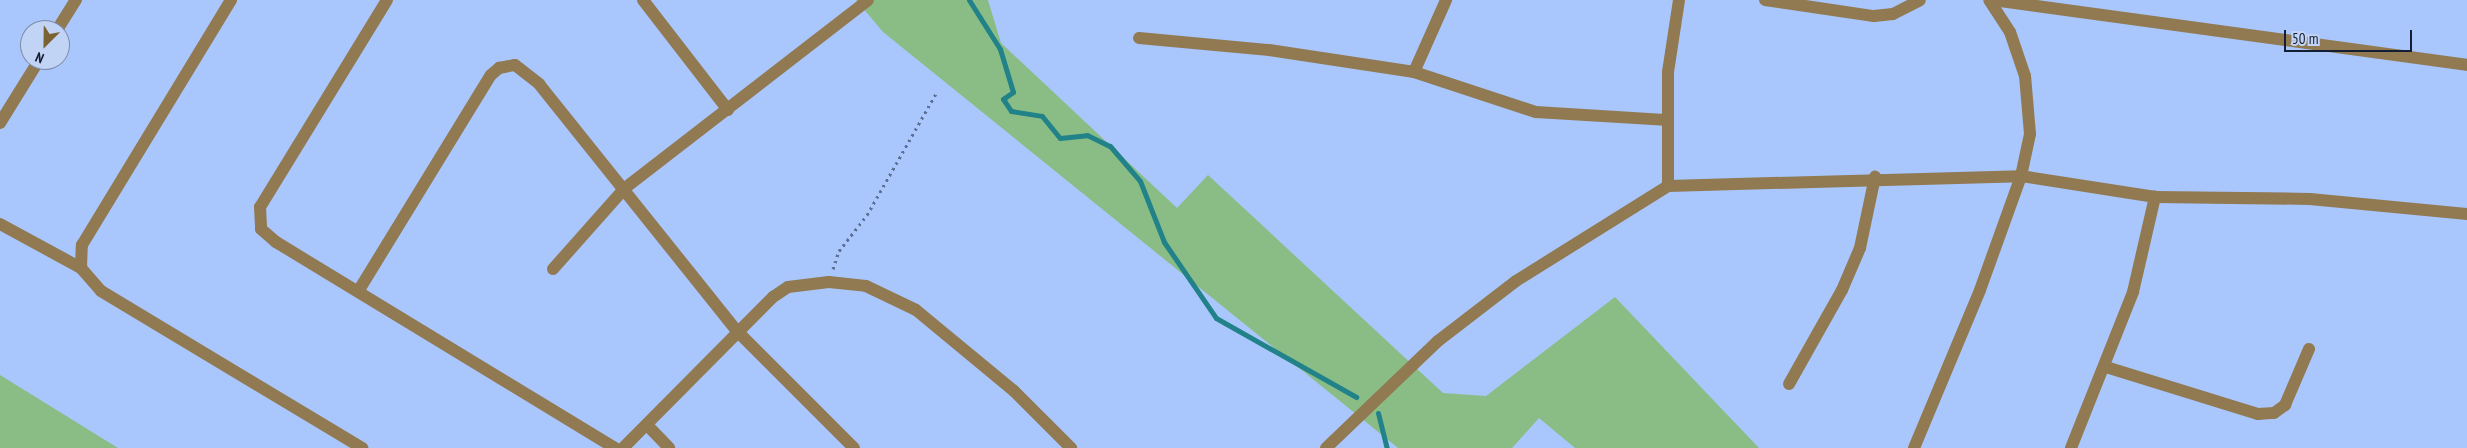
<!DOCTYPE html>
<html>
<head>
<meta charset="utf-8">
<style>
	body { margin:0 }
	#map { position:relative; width:2467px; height:448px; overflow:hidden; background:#aac7fd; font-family:"PT Sans Narrow",sans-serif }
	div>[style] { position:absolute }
	.green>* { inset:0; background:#8abd85 }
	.stream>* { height:5px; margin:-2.5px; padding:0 2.5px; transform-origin:2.5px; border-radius:2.5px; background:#218289 }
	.path>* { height:3px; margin-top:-1.5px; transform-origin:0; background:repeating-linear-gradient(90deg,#5c6f94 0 2.5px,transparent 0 6.5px) }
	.minor>* { height:12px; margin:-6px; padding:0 6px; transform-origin:6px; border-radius:6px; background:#917a51 }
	span { translate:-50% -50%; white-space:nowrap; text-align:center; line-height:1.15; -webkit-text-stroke:5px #c2d4f5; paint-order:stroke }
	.north { position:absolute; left:20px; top:20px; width:50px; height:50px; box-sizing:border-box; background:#c2d4f5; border:1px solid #7c8ba7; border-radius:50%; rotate:203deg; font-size:14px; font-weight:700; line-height:20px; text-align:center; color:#141e32 }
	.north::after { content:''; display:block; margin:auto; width:18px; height:22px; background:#7a6232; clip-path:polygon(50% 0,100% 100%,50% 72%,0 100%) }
	.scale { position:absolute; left:2284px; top:30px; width:128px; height:22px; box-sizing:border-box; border:2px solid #141e32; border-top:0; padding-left:6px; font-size:15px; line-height:18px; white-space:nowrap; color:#141e32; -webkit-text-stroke:4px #c2d4f5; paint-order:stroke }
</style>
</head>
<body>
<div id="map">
	<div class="green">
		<div style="clip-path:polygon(856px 0,988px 0,1001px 43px,1177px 208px,1208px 175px,1443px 393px,1486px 396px,1615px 297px,1759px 448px,1575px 448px,1539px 418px,1512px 448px,1398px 448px,883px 32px)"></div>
		<div style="clip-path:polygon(0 375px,118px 448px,0 448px)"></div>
	</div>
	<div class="stream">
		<div style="left:969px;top:0;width:58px;rotate:57.7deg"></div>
		<div style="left:1000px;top:49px;width:45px;rotate:73.2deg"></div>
		<div style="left:1013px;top:92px;width:12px;rotate:145deg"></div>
		<div style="left:1003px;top:99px;width:14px;rotate:56deg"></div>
		<div style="left:1011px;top:111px;width:31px;rotate:9deg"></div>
		<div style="left:1042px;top:116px;width:28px;rotate:51deg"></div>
		<div style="left:1060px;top:138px;width:27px;rotate:-6deg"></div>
		<div style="left:1087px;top:135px;width:25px;rotate:26deg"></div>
		<div style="left:1110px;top:146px;width:46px;rotate:49.4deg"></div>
		<div style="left:1140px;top:181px;width:66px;rotate:68.5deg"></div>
		<div style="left:1164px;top:242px;width:92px;rotate:55.6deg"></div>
		<div style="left:1216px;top:318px;width:161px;rotate:29.4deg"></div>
		<div style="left:1378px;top:413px;width:36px;rotate:76deg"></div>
	</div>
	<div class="path">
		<div style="left:833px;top:269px;width:19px;rotate:-72deg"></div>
		<div style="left:839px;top:251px;width:46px;rotate:-52.1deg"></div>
		<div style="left:867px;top:215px;width:142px;rotate:-60.4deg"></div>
	</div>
	<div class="minor">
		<div style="left:387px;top:0;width:243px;rotate:121.5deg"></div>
		<div style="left:260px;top:207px;width:22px;rotate:87deg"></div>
		<div style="left:261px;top:229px;width:20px;rotate:41deg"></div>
		<div style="left:276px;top:242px;width:397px;rotate:31.3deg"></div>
		<div style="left:643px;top:0;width:139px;rotate:52.3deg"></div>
		<div style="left:1765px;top:0;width:110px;rotate:8.4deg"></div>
		<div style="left:1874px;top:16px;width:19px;rotate:-6deg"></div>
		<div style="left:1893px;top:14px;width:30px;rotate:-27deg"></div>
		<div style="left:1993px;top:0;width:478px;rotate:7.8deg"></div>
		<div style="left:57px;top:30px;width:36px;rotate:-58deg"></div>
		<div style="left:1139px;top:38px;width:131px;rotate:5.3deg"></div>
		<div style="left:1269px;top:50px;width:147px;rotate:8.6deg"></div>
		<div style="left:1414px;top:72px;width:128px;rotate:18.2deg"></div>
		<div style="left:1536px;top:112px;width:129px;rotate:3.5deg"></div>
		<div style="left:1414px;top:72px;width:79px;rotate:-66deg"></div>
		<div style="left:0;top:123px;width:74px;rotate:-58.2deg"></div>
		<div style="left:1668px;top:186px;width:114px;rotate:-90deg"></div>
		<div style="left:1668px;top:72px;width:73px;rotate:-81.3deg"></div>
		<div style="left:0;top:224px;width:92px;rotate:28.5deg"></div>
		<div style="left:81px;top:268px;width:30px;rotate:49deg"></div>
		<div style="left:101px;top:291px;width:305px;rotate:31deg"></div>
		<div style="left:81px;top:268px;width:23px;rotate:-88deg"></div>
		<div style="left:82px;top:245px;width:287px;rotate:-58.7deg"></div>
		<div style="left:553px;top:269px;width:108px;rotate:-48.4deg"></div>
		<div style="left:625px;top:188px;width:307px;rotate:-37.7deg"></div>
		<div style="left:359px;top:290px;width:252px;rotate:-58.5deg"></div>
		<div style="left:491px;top:75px;width:11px;rotate:-41deg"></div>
		<div style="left:499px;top:68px;width:16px;rotate:-11deg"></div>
		<div style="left:515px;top:65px;width:31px;rotate:38deg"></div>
		<div style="left:539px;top:84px;width:318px;rotate:51.3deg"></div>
		<div style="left:738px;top:332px;width:164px;rotate:45deg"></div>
		<div style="left:2106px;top:367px;width:159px;rotate:17.2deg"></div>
		<div style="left:2258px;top:414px;width:16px;rotate:-4deg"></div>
		<div style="left:2274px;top:413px;width:14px;rotate:-36deg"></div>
		<div style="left:2285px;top:405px;width:61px;rotate:-66.8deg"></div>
		<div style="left:1789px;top:384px;width:108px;rotate:-60.6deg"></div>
		<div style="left:1842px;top:290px;width:46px;rotate:-66.8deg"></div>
		<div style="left:1860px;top:248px;width:73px;rotate:-78.1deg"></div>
		<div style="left:647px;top:425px;width:32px;rotate:46deg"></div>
		<div style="left:623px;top:448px;width:213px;rotate:-45.2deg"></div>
		<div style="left:773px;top:297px;width:18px;rotate:-34deg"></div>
		<div style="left:788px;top:287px;width:41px;rotate:-7deg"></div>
		<div style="left:829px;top:282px;width:37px;rotate:6deg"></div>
		<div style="left:866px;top:286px;width:55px;rotate:25.6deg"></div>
		<div style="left:916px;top:310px;width:127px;rotate:39.6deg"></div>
		<div style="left:1014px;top:391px;width:81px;rotate:45deg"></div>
		<div style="left:1326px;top:448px;width:155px;rotate:-43.7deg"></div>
		<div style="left:1438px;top:341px;width:98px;rotate:-37.6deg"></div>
		<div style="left:1516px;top:281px;width:179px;rotate:-32deg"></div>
		<div style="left:1668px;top:186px;width:353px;rotate:-1.6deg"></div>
		<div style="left:2021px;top:176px;width:136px;rotate:8.9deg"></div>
		<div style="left:2155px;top:197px;width:155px;rotate:0.7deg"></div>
		<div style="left:2310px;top:199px;width:158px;rotate:5.5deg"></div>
		<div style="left:1914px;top:448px;width:171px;rotate:-67.3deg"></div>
		<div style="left:1980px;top:290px;width:121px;rotate:-70.2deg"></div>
		<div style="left:2021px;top:176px;width:43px;rotate:-77.9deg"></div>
		<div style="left:2030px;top:134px;width:58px;rotate:-94.9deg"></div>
		<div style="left:2025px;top:76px;width:46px;rotate:-108.8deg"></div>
		<div style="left:2010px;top:32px;width:38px;rotate:-123deg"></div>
		<div style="left:2071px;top:448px;width:168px;rotate:-68.3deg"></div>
		<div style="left:2133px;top:292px;width:98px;rotate:-77deg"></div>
	</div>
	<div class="north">N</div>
	<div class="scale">50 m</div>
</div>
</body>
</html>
